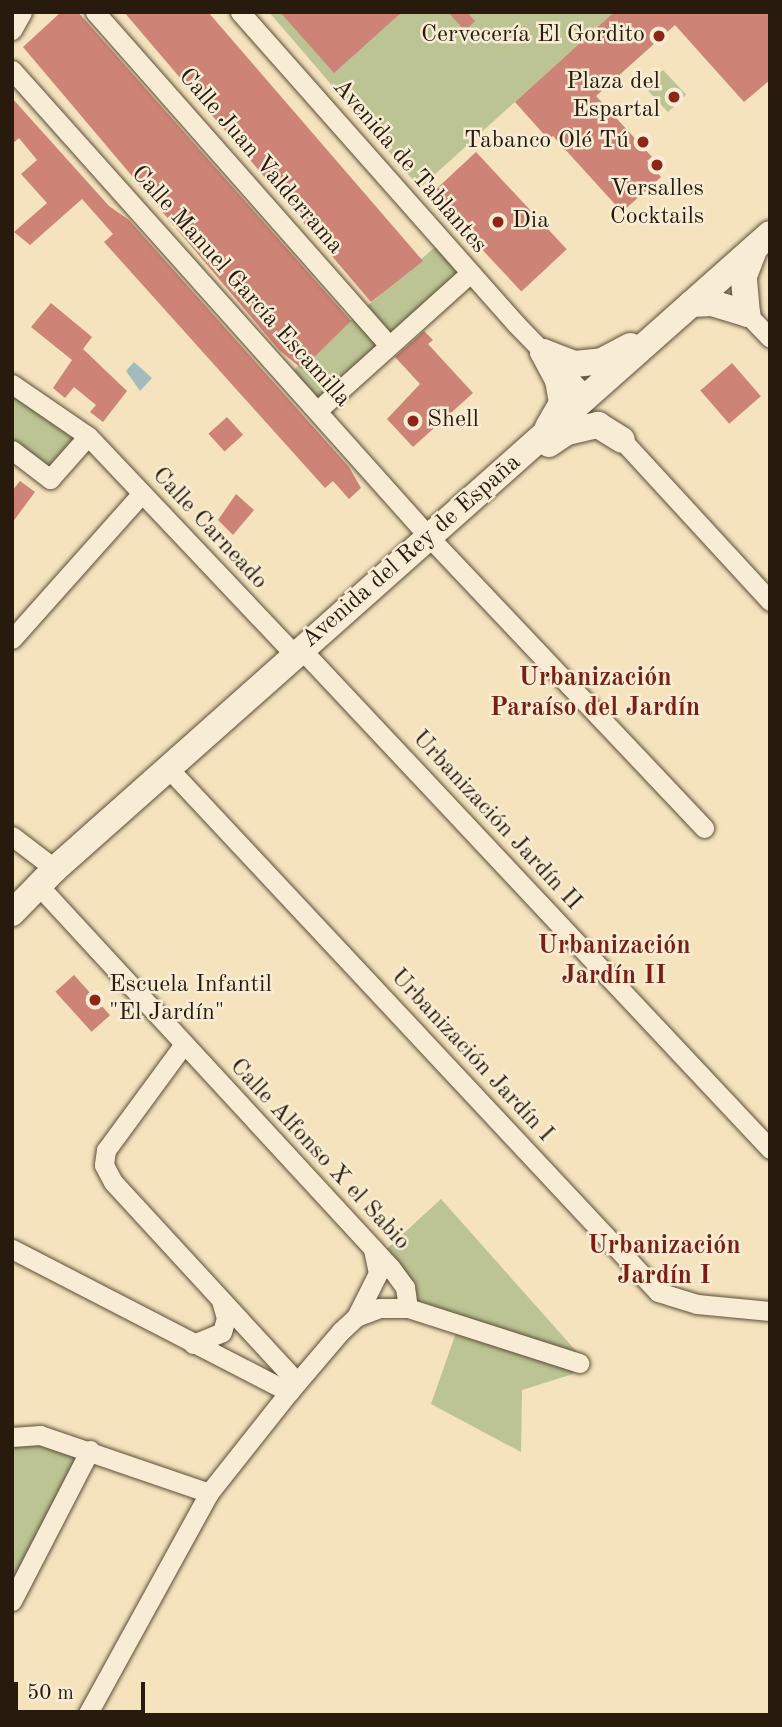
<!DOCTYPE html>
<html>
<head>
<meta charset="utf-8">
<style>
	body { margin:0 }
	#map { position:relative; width:782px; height:1727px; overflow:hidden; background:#f4e3bd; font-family:"Old Standard TT",serif }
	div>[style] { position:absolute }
	.green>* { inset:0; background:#bbc492; transform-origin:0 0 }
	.water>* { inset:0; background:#a2bbbd }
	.building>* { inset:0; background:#ce8377; transform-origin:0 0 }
	.roads { filter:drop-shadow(0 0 2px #5b4d39) drop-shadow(0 0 2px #5b4d39) }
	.street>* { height:19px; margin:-9.5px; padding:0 9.5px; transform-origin:9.5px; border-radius:9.5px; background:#f8edd4 }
	.secondary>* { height:26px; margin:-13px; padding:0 13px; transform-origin:13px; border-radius:13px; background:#f8edd4 }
	.dots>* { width:19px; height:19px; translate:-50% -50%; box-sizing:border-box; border:4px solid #f8edd4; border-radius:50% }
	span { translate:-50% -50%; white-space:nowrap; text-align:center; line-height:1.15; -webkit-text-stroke:5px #f8edd4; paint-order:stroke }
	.poi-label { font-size:24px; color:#281b0d }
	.right { translate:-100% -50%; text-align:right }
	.left { translate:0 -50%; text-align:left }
	.street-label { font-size:24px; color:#281b0d }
	.neighbourhood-label { font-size:26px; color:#7a1f14; font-weight:700 }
	.frame { position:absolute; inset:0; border:14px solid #281b0d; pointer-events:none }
	.scale { position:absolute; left:14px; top:1682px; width:131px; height:32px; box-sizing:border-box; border:4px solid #281b0d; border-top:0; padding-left:9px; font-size:21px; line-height:24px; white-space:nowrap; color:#281b0d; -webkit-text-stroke:5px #f8edd4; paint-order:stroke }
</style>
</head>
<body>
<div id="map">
	<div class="green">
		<div style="clip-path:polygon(269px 12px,614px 12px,420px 188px)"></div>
		<div style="left:663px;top:70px;width:34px;height:25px;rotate:47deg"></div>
		<div style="left:442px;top:241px;width:43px;height:205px;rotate:49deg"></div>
		<div style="clip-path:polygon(12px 384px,88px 436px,50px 479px,12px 450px)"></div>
		<div style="clip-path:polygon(441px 1199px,577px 1352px,573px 1374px,522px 1390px,521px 1452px,431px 1404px,459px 1324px,408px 1308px,379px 1256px)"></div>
		<div style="clip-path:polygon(12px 1437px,90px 1450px,12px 1601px)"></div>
	</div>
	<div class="water">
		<div style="clip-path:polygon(134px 362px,152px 378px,140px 391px,126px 371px)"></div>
	</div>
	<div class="building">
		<div style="clip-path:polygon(61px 12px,78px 12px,351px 321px,302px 369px,279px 350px,23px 47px)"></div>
		<div style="clip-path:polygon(124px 12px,208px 12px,423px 261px,371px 302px)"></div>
		<div style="clip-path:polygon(280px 12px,402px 12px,334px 73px)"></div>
		<div style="clip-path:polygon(448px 12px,467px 12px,475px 21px,465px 31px)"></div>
		<div style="clip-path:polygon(614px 12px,770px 12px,770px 80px,744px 102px,675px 25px,596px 96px,652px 157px,647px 161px,661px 177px,622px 212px,553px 136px,548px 139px,515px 102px)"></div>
		<div style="clip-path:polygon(12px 98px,109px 206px,129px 220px,349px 467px,361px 488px,349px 499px,333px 481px,325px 488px,104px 242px,113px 234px,82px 199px,30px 245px,14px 232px,47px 203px,21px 174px,37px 160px,19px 138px,12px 144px)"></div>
		<div style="left:476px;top:152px;width:133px;height:62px;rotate:47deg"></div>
		<div style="clip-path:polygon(51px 303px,92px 337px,83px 349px,127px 391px,103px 422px,90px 412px,96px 405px,74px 387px,65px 398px,53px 388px,72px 360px,31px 327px)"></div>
		<div style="clip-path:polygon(424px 331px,433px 340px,428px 344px,473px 393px,413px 447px,387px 419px,420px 384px,395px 357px)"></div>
		<div style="left:732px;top:363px;width:44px;height:42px;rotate:49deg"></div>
		<div style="left:227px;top:417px;width:24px;height:25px;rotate:48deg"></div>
		<div style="clip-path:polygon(20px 481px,35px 492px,12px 523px,12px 491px)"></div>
		<div style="clip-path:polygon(236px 494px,254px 510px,233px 535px,218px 520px)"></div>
		<div style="left:74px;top:975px;width:54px;height:25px;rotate:48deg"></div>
	</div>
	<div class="roads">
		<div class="street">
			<div style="left:95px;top:12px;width:444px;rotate:48.6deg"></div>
			<div style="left:240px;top:12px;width:417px;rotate:48.5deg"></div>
			<div style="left:516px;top:324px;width:102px;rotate:45.8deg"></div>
			<div style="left:12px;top:30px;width:21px;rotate:-61deg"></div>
			<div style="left:12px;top:70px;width:627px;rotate:48.23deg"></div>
			<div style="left:430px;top:538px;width:399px;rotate:46.6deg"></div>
			<div style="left:747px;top:314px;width:33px;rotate:46deg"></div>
			<div style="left:12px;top:384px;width:92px;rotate:34.4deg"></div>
			<div style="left:88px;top:436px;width:301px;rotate:46.6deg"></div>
			<div style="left:318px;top:410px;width:205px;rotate:-42deg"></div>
			<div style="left:622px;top:440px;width:219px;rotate:47.4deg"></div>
			<div style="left:12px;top:450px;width:48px;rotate:37.3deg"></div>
			<div style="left:50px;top:479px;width:57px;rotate:-48.5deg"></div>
			<div style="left:12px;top:639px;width:195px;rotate:-48.3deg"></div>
			<div style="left:301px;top:649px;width:686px;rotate:46.83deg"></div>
			<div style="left:170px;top:770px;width:715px;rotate:46.93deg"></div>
			<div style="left:658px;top:1292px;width:41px;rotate:17.1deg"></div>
			<div style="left:697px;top:1304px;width:73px;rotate:5.5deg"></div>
			<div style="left:12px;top:836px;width:54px;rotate:37.5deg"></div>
			<div style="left:39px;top:886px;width:519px;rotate:47.34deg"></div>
			<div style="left:391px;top:1268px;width:24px;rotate:54deg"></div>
			<div style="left:405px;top:1287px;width:21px;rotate:82deg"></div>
			<div style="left:184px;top:1044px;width:132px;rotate:126.3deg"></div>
			<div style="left:106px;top:1150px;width:15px;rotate:98deg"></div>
			<div style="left:104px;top:1165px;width:19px;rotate:62deg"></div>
			<div style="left:113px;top:1182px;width:272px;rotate:47.4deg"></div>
			<div style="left:12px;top:1249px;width:312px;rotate:27.3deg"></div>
			<div style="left:289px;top:1392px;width:80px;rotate:-49.6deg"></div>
			<div style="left:341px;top:1331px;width:21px;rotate:-43deg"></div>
			<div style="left:356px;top:1317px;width:25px;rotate:-21deg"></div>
			<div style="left:379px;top:1308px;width:29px"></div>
			<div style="left:408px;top:1308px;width:180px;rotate:17.8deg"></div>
			<div style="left:356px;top:1317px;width:49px;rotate:-63.4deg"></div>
			<div style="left:378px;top:1273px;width:25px;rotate:-102deg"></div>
			<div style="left:193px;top:1344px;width:31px;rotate:-22deg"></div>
			<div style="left:222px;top:1332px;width:15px;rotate:-74deg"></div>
			<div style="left:226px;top:1318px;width:19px;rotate:-106deg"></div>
			<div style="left:12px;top:1437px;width:28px;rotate:-4deg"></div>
			<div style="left:40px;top:1435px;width:179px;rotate:18.9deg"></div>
			<div style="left:12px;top:1601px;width:170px;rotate:-62.7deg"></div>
			<div style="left:87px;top:1715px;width:253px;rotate:-61.2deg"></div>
			<div style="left:209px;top:1493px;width:129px;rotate:-51.6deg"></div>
		</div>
		<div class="secondary">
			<div style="left:691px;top:304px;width:21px;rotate:-3deg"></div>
			<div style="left:712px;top:303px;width:37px;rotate:17deg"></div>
			<div style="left:747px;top:314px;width:38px;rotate:-95deg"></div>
			<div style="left:744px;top:276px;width:30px;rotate:-69deg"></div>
			<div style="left:543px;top:352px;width:34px;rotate:21deg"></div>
			<div style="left:575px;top:364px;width:27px;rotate:-6deg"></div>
			<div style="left:602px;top:361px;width:32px;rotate:-28deg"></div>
			<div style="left:543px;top:352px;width:32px;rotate:62deg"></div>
			<div style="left:558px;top:380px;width:23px;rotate:80deg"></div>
			<div style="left:562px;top:403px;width:28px;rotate:120deg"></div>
			<div style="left:549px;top:444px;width:22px;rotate:-34deg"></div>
			<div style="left:567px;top:432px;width:32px;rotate:-13deg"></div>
			<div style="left:598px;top:425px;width:28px;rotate:32deg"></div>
			<div style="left:12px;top:913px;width:62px;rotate:-45.7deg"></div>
			<div style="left:55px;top:869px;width:956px;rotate:-41.61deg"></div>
		</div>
	</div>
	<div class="dots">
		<div style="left:659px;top:36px;background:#8f2418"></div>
		<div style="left:674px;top:97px;background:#8f2418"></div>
		<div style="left:643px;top:142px;background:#8f2418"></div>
		<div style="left:657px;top:165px;background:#8f2418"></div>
		<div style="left:498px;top:222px;background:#8f2418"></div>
		<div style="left:413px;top:421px;background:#8f2418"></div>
		<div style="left:95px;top:1000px;background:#8f2418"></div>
	</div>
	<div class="poi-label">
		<span class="right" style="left:645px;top:36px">Cervecería El Gordito</span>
		<span class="right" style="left:660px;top:97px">Plaza del<br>Espartal</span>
		<span class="right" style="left:629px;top:142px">Tabanco Olé Tú</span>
		<span style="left:657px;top:204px">Versalles<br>Cocktails</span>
		<span class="left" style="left:512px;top:222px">Dia</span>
		<span class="left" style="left:427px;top:421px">Shell</span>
		<span class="left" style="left:109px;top:1000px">Escuela Infantil<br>"El Jardín"</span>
	</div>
	<div class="street-label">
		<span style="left:260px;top:162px;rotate:49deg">Calle Juan Valderrama</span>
		<span style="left:409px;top:167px;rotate:49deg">Avenida de Tablantes</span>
		<span style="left:240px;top:287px;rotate:48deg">Calle Manuel García Escamilla</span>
		<span style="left:209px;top:529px;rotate:47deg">Calle Carneado</span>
		<span style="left:412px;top:552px;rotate:-41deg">Avenida del Rey de España</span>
		<span style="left:496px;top:821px;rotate:47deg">Urbanización Jardín II</span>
		<span style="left:471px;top:1056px;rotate:47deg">Urbanización Jardín I</span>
		<span style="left:319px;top:1155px;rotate:47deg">Calle Alfonso X el Sabio</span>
	</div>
	<div class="neighbourhood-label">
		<span style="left:595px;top:694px">Urbanización<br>Paraíso del Jardín</span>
		<span style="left:614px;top:962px">Urbanización<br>Jardín II</span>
		<span style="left:664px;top:1262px">Urbanización<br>Jardín I</span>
	</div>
	<div class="frame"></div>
	<div class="scale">50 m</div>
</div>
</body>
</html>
